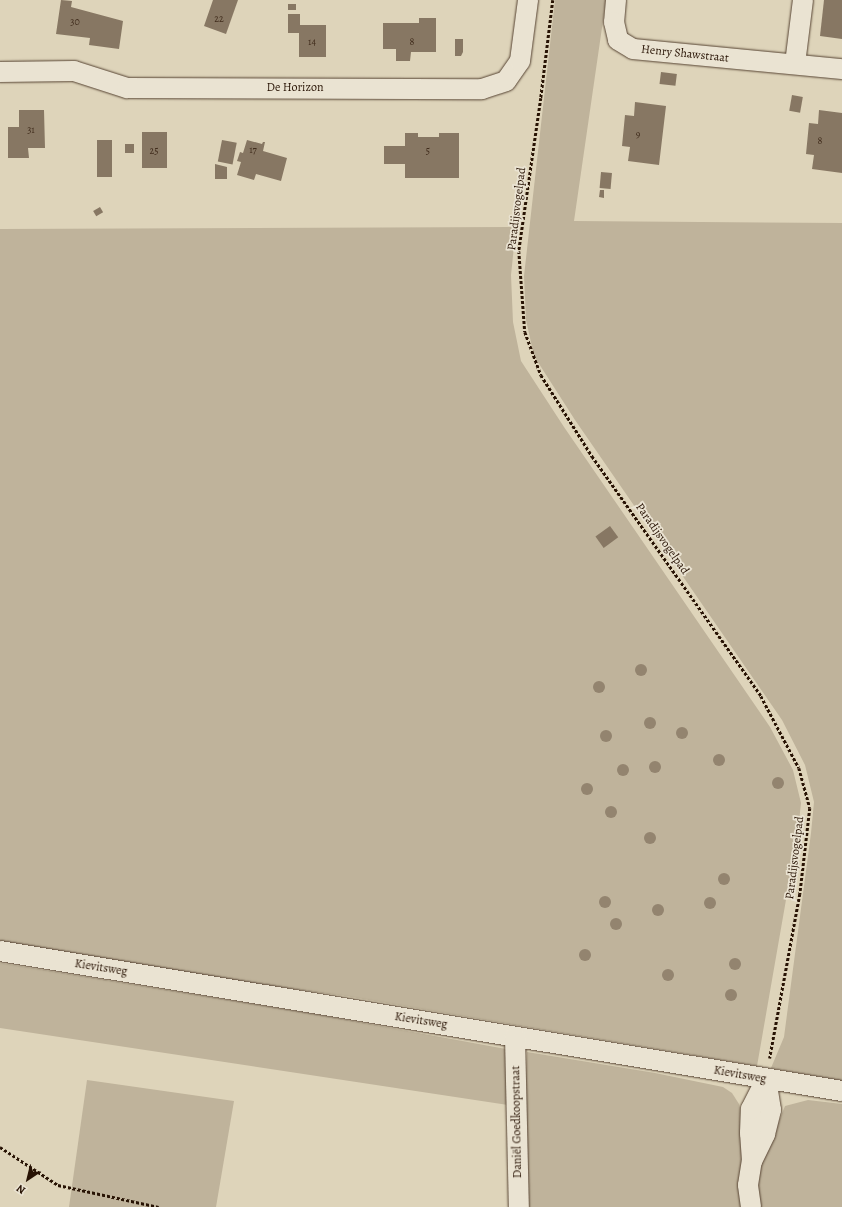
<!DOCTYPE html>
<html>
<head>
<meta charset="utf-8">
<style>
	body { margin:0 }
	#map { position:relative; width:842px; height:1207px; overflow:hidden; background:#ded4ba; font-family:Alegreya,serif }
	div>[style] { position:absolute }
	.green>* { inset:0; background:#bfb39b }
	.building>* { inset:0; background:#877763; transform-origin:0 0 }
	.path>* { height:2.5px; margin-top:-1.25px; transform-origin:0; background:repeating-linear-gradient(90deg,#281304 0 3px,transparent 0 5px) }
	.roads { filter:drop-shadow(0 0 1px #564332) drop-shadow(0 0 1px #564332) }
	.minor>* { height:20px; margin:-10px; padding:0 10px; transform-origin:10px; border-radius:10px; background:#eae3d2 }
	.trees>* { width:12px; height:12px; margin:-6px; border-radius:50%; background:#93846f }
	span { translate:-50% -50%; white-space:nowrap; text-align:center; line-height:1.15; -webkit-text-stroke:3.5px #eae3d2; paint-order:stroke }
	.number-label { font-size:10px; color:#402c1c }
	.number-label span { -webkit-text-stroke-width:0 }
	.street-label { font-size:12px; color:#281304 }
	.north { position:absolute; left:8px; top:1159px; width:40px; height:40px; -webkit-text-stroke:3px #eae3d2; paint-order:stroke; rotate:215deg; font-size:11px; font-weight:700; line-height:16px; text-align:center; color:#281304 }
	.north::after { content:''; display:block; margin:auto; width:14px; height:18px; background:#281304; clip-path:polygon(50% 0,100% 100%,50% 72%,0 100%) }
</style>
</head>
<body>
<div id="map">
	<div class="green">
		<div style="clip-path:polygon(555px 0,606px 0,574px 221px,842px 223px,842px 1081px,771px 1068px,784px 1037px,811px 833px,814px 802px,805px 765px,782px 720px,575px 420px,534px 356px,526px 320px,524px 276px)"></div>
		<div style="clip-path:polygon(516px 227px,511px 275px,513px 322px,521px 361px,564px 427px,770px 727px,793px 770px,801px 803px,798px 831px,757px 1066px,345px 996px,186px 974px,0 943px,0 229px)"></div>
		<div style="clip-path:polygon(0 963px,320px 1015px,506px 1049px,508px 1105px,0 1028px)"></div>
		<div style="clip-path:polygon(527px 1052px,655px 1073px,723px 1087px,732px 1093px,739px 1104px,742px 1115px,743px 1207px,528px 1207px,525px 1108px)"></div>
		<div style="clip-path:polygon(87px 1080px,234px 1101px,216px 1207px,69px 1207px)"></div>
		<div style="clip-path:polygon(808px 1100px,842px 1104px,842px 1207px,760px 1207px,758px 1182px,762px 1163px,785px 1106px)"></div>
	</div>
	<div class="building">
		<div style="clip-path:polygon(61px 0,72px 1px,71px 7px,123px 21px,119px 49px,89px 45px,90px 38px,56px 34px)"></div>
		<div style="clip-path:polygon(213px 0,238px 0,226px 34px,204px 26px)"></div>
		<div style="clip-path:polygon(824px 0,842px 0,842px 39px,820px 36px)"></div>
		<div style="left:288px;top:4px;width:8px;height:6px"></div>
		<div style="clip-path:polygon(288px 14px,300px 14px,300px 25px,326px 25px,326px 57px,299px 57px,299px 33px,288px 33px)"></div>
		<div style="clip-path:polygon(419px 18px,436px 18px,436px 52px,411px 52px,410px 61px,396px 61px,396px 49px,383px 49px,383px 23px,419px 23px)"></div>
		<div style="clip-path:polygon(455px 39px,463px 39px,463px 52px,461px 56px,455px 56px)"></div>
		<div style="left:661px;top:72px;width:16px;height:12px;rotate:7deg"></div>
		<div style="left:792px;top:95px;width:11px;height:16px;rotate:10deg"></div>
		<div style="clip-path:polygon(635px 102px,666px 106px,659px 165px,628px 161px,630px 147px,622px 146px,625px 115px,634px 116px)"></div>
		<div style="clip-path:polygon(19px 110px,44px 110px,45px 148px,28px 148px,29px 158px,8px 158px,8px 127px,19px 127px)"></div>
		<div style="clip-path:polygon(819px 110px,842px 113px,842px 173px,812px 169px,814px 155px,806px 154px,809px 123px,818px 124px)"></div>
		<div style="left:142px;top:132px;width:25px;height:36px"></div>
		<div style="clip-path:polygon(405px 133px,418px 133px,418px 137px,439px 137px,439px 133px,459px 133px,459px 178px,405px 178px,405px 164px,384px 164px,384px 146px,405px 146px)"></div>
		<div style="left:97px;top:140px;width:15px;height:37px"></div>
		<div style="left:222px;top:140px;width:15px;height:22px;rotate:11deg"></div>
		<div style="clip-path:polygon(247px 140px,262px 144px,263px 142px,265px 142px,263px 151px,287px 158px,281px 181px,256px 174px,254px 180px,237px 175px,241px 162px,237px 161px,240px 152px,243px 153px)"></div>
		<div style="left:125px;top:144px;width:9px;height:9px"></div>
		<div style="clip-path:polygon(215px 164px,227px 167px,227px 179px,215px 179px)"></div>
		<div style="left:601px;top:172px;width:11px;height:16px;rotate:5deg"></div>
		<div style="clip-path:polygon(600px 190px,604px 190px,604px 198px,599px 197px)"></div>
		<div style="left:100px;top:207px;width:6px;height:8px;rotate:59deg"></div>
		<div style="left:610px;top:526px;width:14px;height:18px;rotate:54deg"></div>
	</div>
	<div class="path">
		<div style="left:553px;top:0;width:99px;rotate:97deg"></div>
		<div style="left:541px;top:98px;width:155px;rotate:98.2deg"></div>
		<div style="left:519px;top:251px;width:81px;rotate:85.8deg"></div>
		<div style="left:525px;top:332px;width:46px;rotate:69.6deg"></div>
		<div style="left:541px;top:375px;width:96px;rotate:57.8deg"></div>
		<div style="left:592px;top:456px;width:294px;rotate:54.8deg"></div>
		<div style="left:761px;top:696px;width:81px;rotate:62.2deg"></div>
		<div style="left:799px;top:768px;width:41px;rotate:74.6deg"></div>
		<div style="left:810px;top:808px;width:87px;rotate:96.6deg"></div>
		<div style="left:800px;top:894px;width:167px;rotate:100.4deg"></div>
		<div style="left:0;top:1147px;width:69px;rotate:33.2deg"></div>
		<div style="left:58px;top:1185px;width:103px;rotate:12.3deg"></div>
	</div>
	<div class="roads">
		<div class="minor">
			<div style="left:616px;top:0;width:22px;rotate:95deg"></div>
			<div style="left:614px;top:22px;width:18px;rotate:77deg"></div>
			<div style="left:618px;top:40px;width:17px;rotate:31deg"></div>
			<div style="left:633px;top:49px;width:210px;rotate:5.5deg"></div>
			<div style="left:795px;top:64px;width:64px;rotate:-82.9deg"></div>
			<div style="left:0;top:72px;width:74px;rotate:-0.8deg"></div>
			<div style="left:74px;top:71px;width:56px;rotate:17.8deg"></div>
			<div style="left:127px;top:88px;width:355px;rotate:0.2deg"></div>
			<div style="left:482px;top:89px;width:25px;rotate:-18deg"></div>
			<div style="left:506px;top:81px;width:24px;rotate:-55deg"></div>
			<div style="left:520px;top:61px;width:62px;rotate:-82.5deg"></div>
			<div style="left:0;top:951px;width:854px;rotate:9.44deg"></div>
			<div style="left:515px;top:1037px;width:170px;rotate:88.7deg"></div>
			<div style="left:752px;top:1161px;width:30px;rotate:-64deg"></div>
			<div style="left:765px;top:1134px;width:25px;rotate:-76deg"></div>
			<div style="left:771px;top:1110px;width:30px;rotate:-99deg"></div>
			<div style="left:751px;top:1207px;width:22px;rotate:-98deg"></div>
			<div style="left:748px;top:1185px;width:24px;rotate:-81deg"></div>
			<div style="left:752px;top:1161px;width:28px;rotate:-94deg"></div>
			<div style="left:750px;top:1133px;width:24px;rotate:-88deg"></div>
			<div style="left:751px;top:1109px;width:33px;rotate:-63deg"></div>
		</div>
	</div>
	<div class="trees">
		<div style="left:641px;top:670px"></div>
		<div style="left:599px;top:687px"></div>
		<div style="left:650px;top:723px"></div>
		<div style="left:682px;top:733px"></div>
		<div style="left:606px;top:736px"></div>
		<div style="left:719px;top:760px"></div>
		<div style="left:655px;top:767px"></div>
		<div style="left:623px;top:770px"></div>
		<div style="left:778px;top:783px"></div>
		<div style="left:587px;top:789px"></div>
		<div style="left:611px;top:812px"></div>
		<div style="left:650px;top:838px"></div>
		<div style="left:724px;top:879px"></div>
		<div style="left:605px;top:902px"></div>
		<div style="left:710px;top:903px"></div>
		<div style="left:658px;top:910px"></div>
		<div style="left:616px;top:924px"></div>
		<div style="left:585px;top:955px"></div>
		<div style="left:735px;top:964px"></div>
		<div style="left:668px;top:975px"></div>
		<div style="left:731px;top:995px"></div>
	</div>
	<div class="number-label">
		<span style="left:219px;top:19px">22</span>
		<span style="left:75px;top:22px">30</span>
		<span style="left:312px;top:42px">14</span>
		<span style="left:412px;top:42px">8</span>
		<span style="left:31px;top:130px">31</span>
		<span style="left:638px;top:134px">9</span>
		<span style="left:820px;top:141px">8</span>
		<span style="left:253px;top:150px">17</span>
		<span style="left:154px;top:151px">25</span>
		<span style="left:428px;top:151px">5</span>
	</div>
	<div class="street-label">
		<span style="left:685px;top:54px;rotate:6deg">Henry Shawstraat</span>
		<span style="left:295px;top:88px">De Horizon</span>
		<span style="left:517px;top:209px;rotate:-83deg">Paradijsvogelpad</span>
		<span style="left:662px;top:539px;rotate:55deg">Paradijsvogelpad</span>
		<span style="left:795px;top:858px;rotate:-83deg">Paradijsvogelpad</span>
		<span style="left:101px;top:968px;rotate:9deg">Kievitsweg</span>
		<span style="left:421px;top:1021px;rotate:9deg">Kievitsweg</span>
		<span style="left:740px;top:1075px;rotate:10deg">Kievitsweg</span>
		<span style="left:517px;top:1122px;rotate:-91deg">Daniël Goedkoopstraat</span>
	</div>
	<div class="north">N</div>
</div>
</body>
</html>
